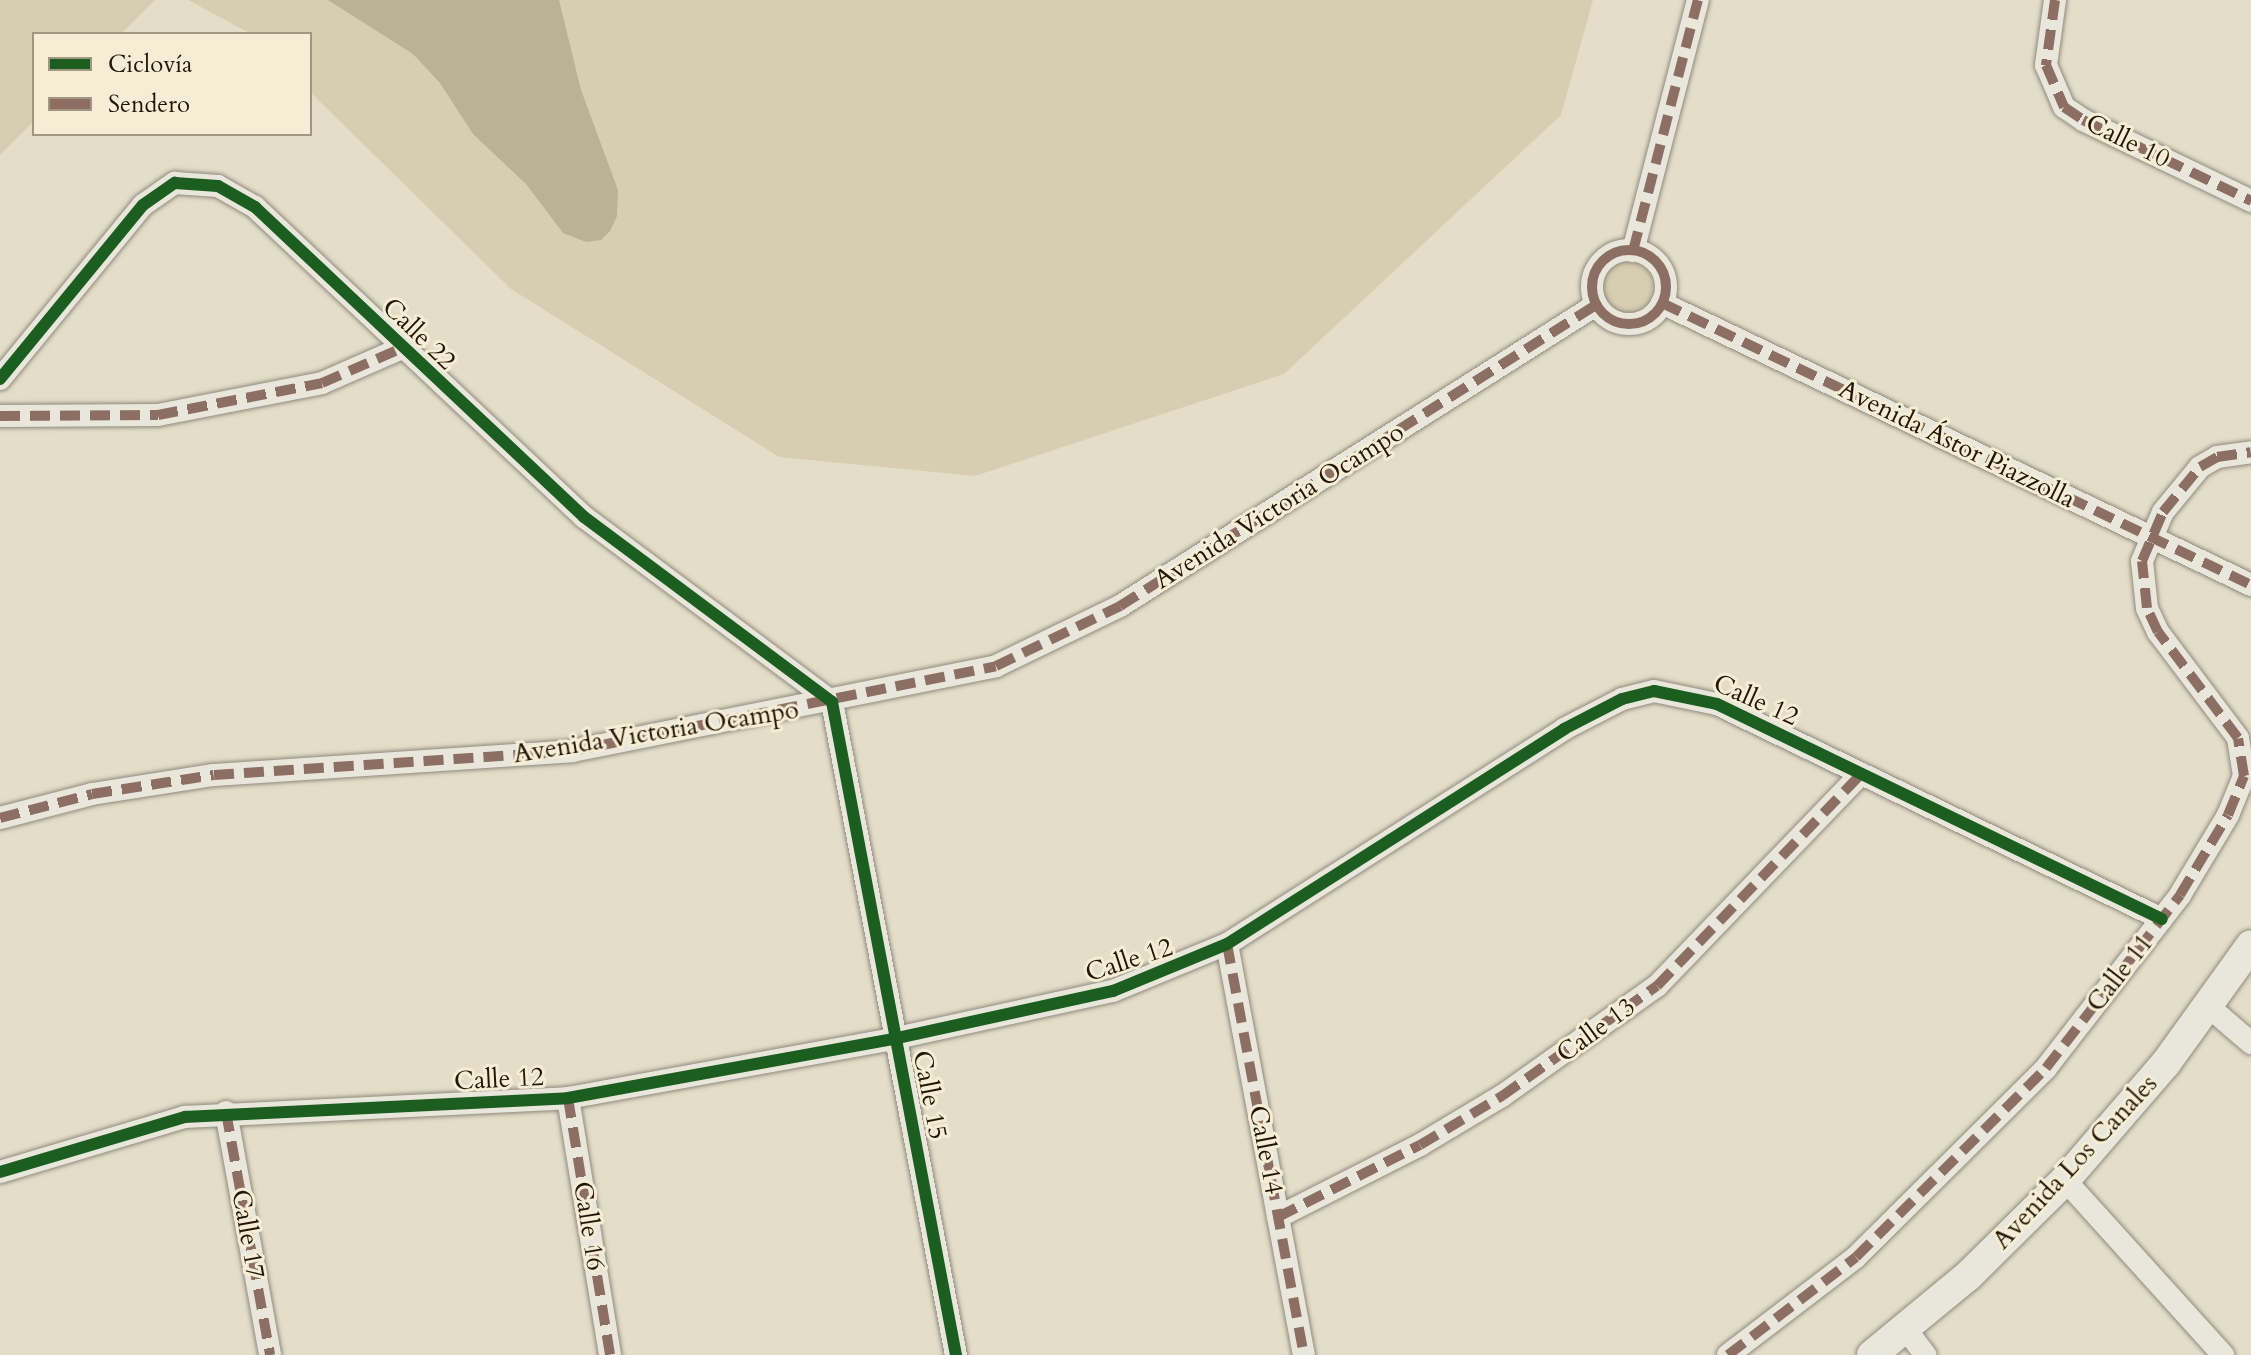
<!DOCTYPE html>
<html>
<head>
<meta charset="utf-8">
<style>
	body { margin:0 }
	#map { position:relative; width:2251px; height:1355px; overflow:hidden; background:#e4dec9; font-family:Cardo,serif }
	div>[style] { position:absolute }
	.green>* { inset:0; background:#d7ceb1 }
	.round { border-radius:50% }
	.water>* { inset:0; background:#bbb194 }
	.roads { filter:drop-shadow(0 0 2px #908a7d) drop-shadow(0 0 2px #908a7d) }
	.street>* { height:22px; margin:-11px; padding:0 11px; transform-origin:11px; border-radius:11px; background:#e9e6dc }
	.street>.ring { margin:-11px; padding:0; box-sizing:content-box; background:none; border:22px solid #e9e6dc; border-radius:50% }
	.secondary>* { height:30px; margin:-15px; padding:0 15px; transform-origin:15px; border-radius:15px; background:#e9e6dc }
	.quiet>* { height:10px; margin-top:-5px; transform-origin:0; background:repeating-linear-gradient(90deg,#8d6e63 0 20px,transparent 0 30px) }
	.quiet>.ring { margin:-5px; padding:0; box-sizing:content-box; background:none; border:10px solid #8d6e63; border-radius:50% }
	.cycleway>* { height:12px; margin:-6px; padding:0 6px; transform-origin:6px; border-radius:6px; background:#1b5e20 }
	span { translate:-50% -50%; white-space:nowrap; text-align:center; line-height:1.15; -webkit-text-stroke:6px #f5edd4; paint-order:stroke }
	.street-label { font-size:26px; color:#221505 }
	.legend { position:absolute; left:32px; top:32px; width:280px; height:104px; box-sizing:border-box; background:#f5edd4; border:2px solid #a19781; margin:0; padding:10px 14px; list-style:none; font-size:24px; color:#221505 }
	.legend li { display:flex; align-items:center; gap:16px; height:40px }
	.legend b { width:40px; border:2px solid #a19781 }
</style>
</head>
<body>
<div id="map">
	<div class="green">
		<div style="clip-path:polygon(0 0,155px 0,121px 34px,34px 34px,34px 121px,0 155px)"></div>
		<div style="clip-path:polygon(188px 0,1593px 0,1561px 115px,1284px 374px,975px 476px,779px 457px,511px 289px,310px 92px,310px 34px,251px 34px)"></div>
		<div class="round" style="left:1601px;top:261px;width:52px;height:52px"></div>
	</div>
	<div class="water">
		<div style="clip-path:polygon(328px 0,559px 0,581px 90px,618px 190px,617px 216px,610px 231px,601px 240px,586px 242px,563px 233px,526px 184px,473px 134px,440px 83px,413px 54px)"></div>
	</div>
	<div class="roads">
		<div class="street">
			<div style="left:2055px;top:0;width:66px;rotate:97.9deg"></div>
			<div style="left:2046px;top:65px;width:46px;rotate:66.8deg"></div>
			<div style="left:2064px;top:107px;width:23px;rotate:34deg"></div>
			<div style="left:2083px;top:120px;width:187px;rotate:25.7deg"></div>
			<div class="ring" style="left:1592px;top:250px;width:52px;height:52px"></div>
			<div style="left:1633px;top:251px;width:259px;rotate:-75.5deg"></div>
			<div style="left:1662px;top:303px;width:653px;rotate:25.58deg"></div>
			<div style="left:0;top:379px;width:225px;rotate:-50.6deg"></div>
			<div style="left:143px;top:205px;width:39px;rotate:-35deg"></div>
			<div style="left:175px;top:183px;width:43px;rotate:4deg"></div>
			<div style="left:218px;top:186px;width:43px;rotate:29.6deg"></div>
			<div style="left:255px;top:207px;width:452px;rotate:43.3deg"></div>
			<div style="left:584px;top:517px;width:309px;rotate:36.7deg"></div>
			<div style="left:832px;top:702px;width:665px;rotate:79.25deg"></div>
			<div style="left:0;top:416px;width:158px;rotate:-0.4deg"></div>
			<div style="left:158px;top:415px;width:167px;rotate:-11deg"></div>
			<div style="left:322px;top:383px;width:87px;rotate:-23.6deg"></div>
			<div style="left:0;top:818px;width:95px;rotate:-14.6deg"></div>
			<div style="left:92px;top:794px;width:123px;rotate:-8.9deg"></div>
			<div style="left:214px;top:775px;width:359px;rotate:-3.8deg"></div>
			<div style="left:572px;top:751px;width:432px;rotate:-11.3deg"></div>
			<div style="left:996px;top:666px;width:138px;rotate:-25.8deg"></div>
			<div style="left:1120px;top:606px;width:563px;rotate:-32.31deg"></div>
			<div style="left:1227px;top:944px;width:418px;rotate:79.4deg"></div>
			<div style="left:2208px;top:1006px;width:57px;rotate:40.7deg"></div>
			<div style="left:568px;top:1098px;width:260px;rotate:80.7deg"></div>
			<div style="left:226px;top:1112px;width:247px;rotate:79.7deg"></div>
			<div style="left:0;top:1172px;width:193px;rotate:-16.6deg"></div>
			<div style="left:185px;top:1117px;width:383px;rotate:-2.8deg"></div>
			<div style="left:568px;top:1098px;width:334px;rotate:-10.3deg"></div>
			<div style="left:897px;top:1038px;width:221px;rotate:-12.3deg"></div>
			<div style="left:1113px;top:991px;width:123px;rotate:-22.4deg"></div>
			<div style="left:1227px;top:944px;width:400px;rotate:-32.5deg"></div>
			<div style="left:1564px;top:729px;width:65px;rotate:-27.3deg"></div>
			<div style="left:1622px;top:699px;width:33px;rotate:-14deg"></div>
			<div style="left:1654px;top:691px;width:64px;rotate:11.7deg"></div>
			<div style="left:1717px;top:704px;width:494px;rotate:25.8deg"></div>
			<div style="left:2065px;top:1180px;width:236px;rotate:47.9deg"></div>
			<div style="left:1278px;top:1217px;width:159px;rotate:-26.9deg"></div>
			<div style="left:1420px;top:1145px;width:96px;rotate:-30.9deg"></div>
			<div style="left:1502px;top:1096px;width:190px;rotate:-35.4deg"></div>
			<div style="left:1657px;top:986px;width:294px;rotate:-46.1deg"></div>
			<div style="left:1905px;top:1328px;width:34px;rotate:53deg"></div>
			<div style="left:1728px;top:1355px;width:161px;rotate:-37.4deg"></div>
			<div style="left:1856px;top:1257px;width:268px;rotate:-44.8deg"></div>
			<div style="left:2046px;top:1068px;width:219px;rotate:-52.2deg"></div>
			<div style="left:2180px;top:895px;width:93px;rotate:-59deg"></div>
			<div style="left:2228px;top:815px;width:42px;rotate:-67.7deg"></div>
			<div style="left:2244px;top:776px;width:38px;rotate:-99deg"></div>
			<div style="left:2238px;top:738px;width:133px;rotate:-127deg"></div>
			<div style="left:2158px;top:632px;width:26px;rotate:-115deg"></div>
			<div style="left:2147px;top:608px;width:47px;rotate:-96.1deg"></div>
			<div style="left:2142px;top:561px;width:53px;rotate:-66.8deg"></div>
			<div style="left:2163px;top:512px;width:58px;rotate:-50.6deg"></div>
			<div style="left:2200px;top:467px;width:20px;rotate:-30deg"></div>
			<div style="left:2217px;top:457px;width:34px;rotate:-8deg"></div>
		</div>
		<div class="secondary">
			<div style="left:1872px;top:1355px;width:124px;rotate:-39.5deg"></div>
			<div style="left:1968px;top:1276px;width:136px;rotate:-44.7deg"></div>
			<div style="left:2065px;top:1180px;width:155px;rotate:-49.2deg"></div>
			<div style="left:2166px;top:1063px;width:145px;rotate:-54.2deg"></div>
		</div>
	</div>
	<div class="quiet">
		<div style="left:2055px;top:0;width:66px;rotate:97.9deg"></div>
		<div style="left:2046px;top:65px;width:46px;rotate:66.8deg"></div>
		<div style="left:2064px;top:107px;width:23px;rotate:34deg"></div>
		<div style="left:2083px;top:120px;width:187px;rotate:25.7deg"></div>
		<div class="ring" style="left:1592px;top:250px;width:64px;height:64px"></div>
		<div style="left:1633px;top:251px;width:259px;rotate:-75.5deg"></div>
		<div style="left:1662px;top:303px;width:653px;rotate:25.58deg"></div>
		<div style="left:0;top:416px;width:158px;rotate:-0.4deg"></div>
		<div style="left:158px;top:415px;width:167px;rotate:-11deg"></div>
		<div style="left:322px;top:383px;width:87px;rotate:-23.6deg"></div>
		<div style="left:0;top:818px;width:95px;rotate:-14.6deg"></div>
		<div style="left:92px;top:794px;width:123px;rotate:-8.9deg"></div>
		<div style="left:214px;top:775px;width:359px;rotate:-3.8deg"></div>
		<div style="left:572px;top:751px;width:432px;rotate:-11.3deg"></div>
		<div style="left:996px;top:666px;width:138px;rotate:-25.8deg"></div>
		<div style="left:1120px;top:606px;width:563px;rotate:-32.31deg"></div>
		<div style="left:1227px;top:944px;width:418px;rotate:79.4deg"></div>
		<div style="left:568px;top:1098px;width:260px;rotate:80.7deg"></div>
		<div style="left:226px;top:1112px;width:247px;rotate:79.7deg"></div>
		<div style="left:1278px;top:1217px;width:159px;rotate:-26.9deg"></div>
		<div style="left:1420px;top:1145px;width:96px;rotate:-30.9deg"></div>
		<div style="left:1502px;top:1096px;width:190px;rotate:-35.4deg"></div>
		<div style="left:1657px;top:986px;width:294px;rotate:-46.1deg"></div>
		<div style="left:1728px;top:1355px;width:161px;rotate:-37.4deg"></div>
		<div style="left:1856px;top:1257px;width:268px;rotate:-44.8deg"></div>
		<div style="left:2046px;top:1068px;width:219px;rotate:-52.2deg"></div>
		<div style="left:2180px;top:895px;width:93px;rotate:-59deg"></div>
		<div style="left:2228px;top:815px;width:42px;rotate:-67.7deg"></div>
		<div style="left:2244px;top:776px;width:38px;rotate:-99deg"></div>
		<div style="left:2238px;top:738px;width:133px;rotate:-127deg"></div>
		<div style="left:2158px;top:632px;width:26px;rotate:-115deg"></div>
		<div style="left:2147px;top:608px;width:47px;rotate:-96.1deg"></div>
		<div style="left:2142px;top:561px;width:53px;rotate:-66.8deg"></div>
		<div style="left:2163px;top:512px;width:58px;rotate:-50.6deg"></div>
		<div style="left:2200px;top:467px;width:20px;rotate:-30deg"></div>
		<div style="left:2217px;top:457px;width:34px;rotate:-8deg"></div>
	</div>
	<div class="cycleway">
		<div style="left:0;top:379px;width:225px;rotate:-50.6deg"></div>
		<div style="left:143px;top:205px;width:39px;rotate:-35deg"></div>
		<div style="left:175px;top:183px;width:43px;rotate:4deg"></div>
		<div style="left:218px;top:186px;width:43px;rotate:29.6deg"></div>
		<div style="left:255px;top:207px;width:452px;rotate:43.3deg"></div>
		<div style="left:584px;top:517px;width:309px;rotate:36.7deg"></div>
		<div style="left:832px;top:702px;width:665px;rotate:79.25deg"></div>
		<div style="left:0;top:1172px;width:193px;rotate:-16.6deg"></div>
		<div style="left:185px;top:1117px;width:383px;rotate:-2.8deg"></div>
		<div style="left:568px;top:1098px;width:334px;rotate:-10.3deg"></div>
		<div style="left:897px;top:1038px;width:221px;rotate:-12.3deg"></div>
		<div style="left:1113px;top:991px;width:123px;rotate:-22.4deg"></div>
		<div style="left:1227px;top:944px;width:400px;rotate:-32.5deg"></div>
		<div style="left:1564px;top:729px;width:65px;rotate:-27.3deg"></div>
		<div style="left:1622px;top:699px;width:33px;rotate:-14deg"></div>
		<div style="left:1654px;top:691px;width:64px;rotate:11.7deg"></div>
		<div style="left:1717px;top:704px;width:494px;rotate:25.8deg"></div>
	</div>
	<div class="street-label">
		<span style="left:2128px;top:141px;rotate:26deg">Calle 10</span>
		<span style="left:419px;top:334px;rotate:44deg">Calle 22</span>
		<span style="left:1957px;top:444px;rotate:26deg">Avenida Ástor Piazzolla</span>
		<span style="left:1279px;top:506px;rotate:-32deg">Avenida Victoria Ocampo</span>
		<span style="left:1756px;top:700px;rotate:24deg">Calle 12</span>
		<span style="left:656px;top:732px;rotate:-9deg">Avenida Victoria Ocampo</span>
		<span style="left:1129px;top:960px;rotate:-18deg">Calle 12</span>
		<span style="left:2120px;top:973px;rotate:-52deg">Calle 11</span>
		<span style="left:1596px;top:1030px;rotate:-36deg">Calle 13</span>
		<span style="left:499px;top:1079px;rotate:-3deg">Calle 12</span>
		<span style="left:930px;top:1095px;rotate:79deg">Calle 15</span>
		<span style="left:1266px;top:1150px;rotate:79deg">Calle 14</span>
		<span style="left:2075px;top:1162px;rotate:-47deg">Avenida Los Canales</span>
		<span style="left:589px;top:1226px;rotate:81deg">Calle 16</span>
		<span style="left:248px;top:1234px;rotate:80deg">Calle 17</span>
	</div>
	<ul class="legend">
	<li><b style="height:10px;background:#1b5e20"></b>Ciclovía</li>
	<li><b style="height:10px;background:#8d6e63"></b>Sendero</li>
	</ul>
</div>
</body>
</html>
